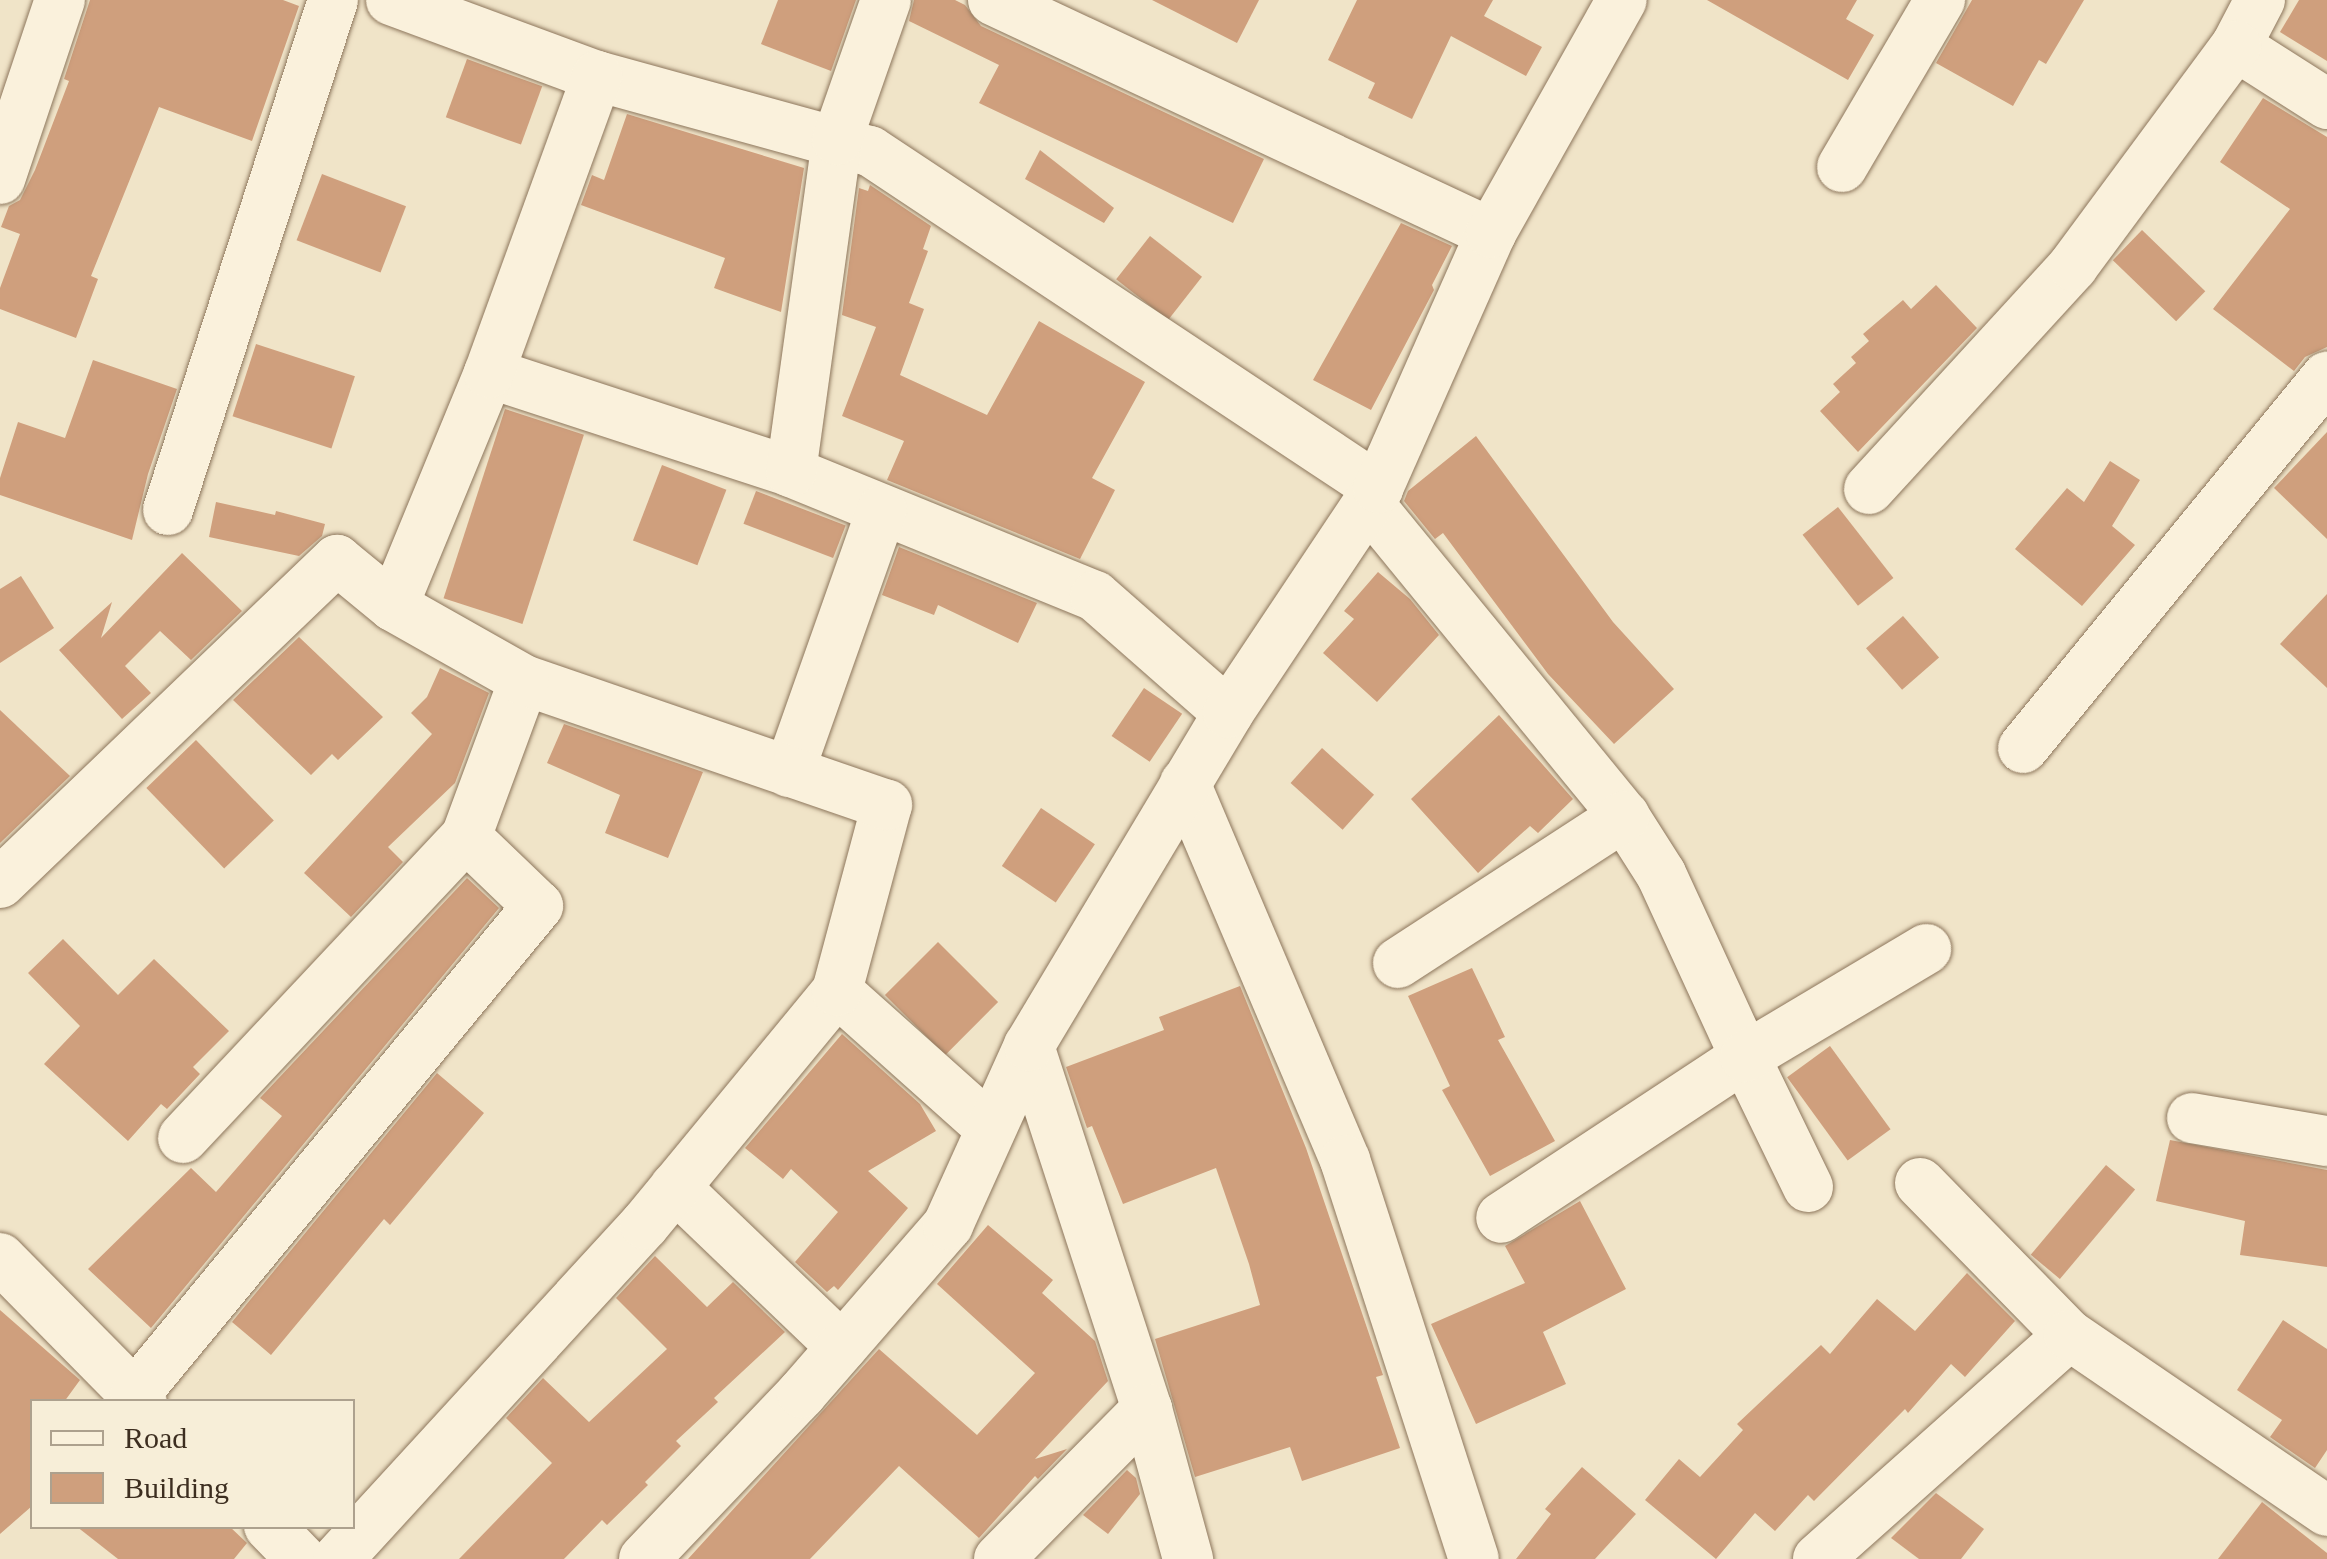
<!DOCTYPE html>
<html>
<head>
<meta charset="utf-8">
<style>
	body { margin:0 }
	#map { position:relative; width:2327px; height:1559px; overflow:hidden; background:#f0e4c8; font-family:Georgia,serif }
	div>[style] { position:absolute }
	.building>* { inset:0; background:#cf9f7d; transform-origin:0 0 }
	.roads { filter:drop-shadow(0 0 2px #8d765c) drop-shadow(0 0 2px #8d765c) }
	.minor>* { height:50px; margin:-25px; padding:0 25px; transform-origin:25px; border-radius:25px; background:#faf1dc }
	span { translate:-50% -50%; white-space:nowrap; text-align:center; line-height:1.15; -webkit-text-stroke:8px #f7eed8; paint-order:stroke }
	.legend { position:absolute; left:30px; top:1399px; width:325px; height:130px; box-sizing:border-box; background:#f7eed8; border:2px solid #ada18e; margin:0; padding:12px 18px; list-style:none; font-size:30px; color:#3d2e20 }
	.legend li { display:flex; align-items:center; gap:20px; height:50px }
	.legend b { width:50px; border:2px solid #ada18e }
</style>
</head>
<body>
<div id="map">
	<div class="building">
		<div style="clip-path:polygon(90px 0,283px 0,299px 6px,252px 141px,159px 107px,91px 276px,98px 279px,76px 338px,0 309px,0 288px,20px 234px,1px 227px,9px 206px,20px 200px,35px 170px,69px 81px,64px 79px)"></div>
		<div style="clip-path:polygon(778px 0,856px 0,831px 71px,761px 44px)"></div>
		<div style="clip-path:polygon(914px 0,955px 0,965px 5px,981px 26px,1264px 159px,1233px 223px,979px 103px,999px 65px,909px 21px)"></div>
		<div style="clip-path:polygon(1152px 0,1259px 0,1237px 43px)"></div>
		<div style="clip-path:polygon(1357px 0,1493px 0,1484px 16px,1542px 47px,1526px 76px,1451px 36px,1412px 119px,1368px 98px,1375px 83px,1328px 60px)"></div>
		<div style="clip-path:polygon(1707px 0,1857px 0,1846px 19px,1874px 35px,1848px 80px)"></div>
		<div style="clip-path:polygon(1972px 0,2084px 0,2046px 64px,2039px 60px,2013px 106px,1936px 63px)"></div>
		<div style="clip-path:polygon(2299px 0,2327px 0,2327px 61px,2280px 32px)"></div>
		<div style="left:467px;top:59px;width:80px;height:62px;rotate:20deg"></div>
		<div style="clip-path:polygon(2263px 98px,2327px 137px,2327px 347px,2305px 357px,2294px 371px,2213px 309px,2290px 209px,2220px 162px)"></div>
		<div style="clip-path:polygon(627px 114px,804px 168px,781px 312px,714px 288px,725px 258px,581px 205px,592px 175px,604px 180px)"></div>
		<div style="clip-path:polygon(1040px 150px,1114px 208px,1104px 223px,1025px 179px)"></div>
		<div style="left:322px;top:174px;width:90px;height:71px;rotate:21deg"></div>
		<div style="clip-path:polygon(870px 185px,931px 226px,923px 249px,928px 251px,909px 303px,924px 309px,900px 375px,987px 415px,1039px 321px,1145px 382px,1092px 478px,1115px 490px,1080px 559px,887px 480px,904px 441px,842px 416px,876px 327px,842px 315px,859px 188px,868px 191px)"></div>
		<div style="clip-path:polygon(1401px 223px,1452px 246px,1432px 285px,1434px 290px,1371px 410px,1313px 380px)"></div>
		<div style="left:2142px;top:230px;width:88px;height:42px;rotate:44deg"></div>
		<div style="left:1150px;top:236px;width:66px;height:55px;rotate:38deg"></div>
		<div style="clip-path:polygon(1936px 285px,1977px 328px,1858px 452px,1820px 411px,1840px 392px,1833px 384px,1856px 363px,1851px 357px,1869px 341px,1863px 334px,1903px 300px,1911px 309px)"></div>
		<div style="left:256px;top:344px;width:104px;height:76px;rotate:18deg"></div>
		<div style="clip-path:polygon(93px 360px,177px 389px,148px 474px,132px 540px,0 495px,0 478px,18px 422px,65px 438px)"></div>
		<div style="left:505px;top:409px;width:83px;height:199px;rotate:18deg"></div>
		<div style="clip-path:polygon(2327px 432px,2327px 539px,2274px 488px)"></div>
		<div style="clip-path:polygon(1476px 436px,1613px 622px,1674px 689px,1614px 744px,1548px 674px,1443px 533px,1435px 539px,1404px 501px,1408px 491px)"></div>
		<div style="clip-path:polygon(2110px 461px,2140px 480px,2112px 526px,2135px 545px,2082px 606px,2015px 549px,2067px 488px,2084px 502px)"></div>
		<div style="left:662px;top:465px;width:69px;height:81px;rotate:21deg"></div>
		<div style="left:756px;top:491px;width:96px;height:35px;rotate:21deg"></div>
		<div style="clip-path:polygon(216px 502px,275px 515px,276px 511px,325px 524px,322px 536px,299px 556px,209px 537px)"></div>
		<div style="left:1838px;top:507px;width:90px;height:45px;rotate:52deg"></div>
		<div style="clip-path:polygon(899px 547px,1037px 603px,1018px 643px,938px 605px,934px 615px,882px 595px)"></div>
		<div style="clip-path:polygon(182px 553px,242px 611px,191px 660px,160px 631px,125px 666px,151px 693px,122px 719px,59px 650px,112px 602px,101px 638px)"></div>
		<div style="clip-path:polygon(1378px 572px,1410px 599px,1439px 635px,1377px 702px,1323px 653px,1354px 619px,1344px 611px)"></div>
		<div style="clip-path:polygon(21px 576px,54px 628px,0 663px,0 589px)"></div>
		<div style="clip-path:polygon(2327px 594px,2327px 688px,2280px 644px)"></div>
		<div style="left:1903px;top:616px;width:55px;height:49px;rotate:49deg"></div>
		<div style="clip-path:polygon(299px 637px,383px 717px,338px 760px,332px 754px,311px 775px,233px 700px)"></div>
		<div style="clip-path:polygon(440px 668px,489px 693px,455px 783px,388px 847px,403px 862px,351px 917px,304px 873px,432px 734px,411px 713px,427px 697px)"></div>
		<div style="left:1144px;top:688px;width:46px;height:58px;rotate:34deg"></div>
		<div style="clip-path:polygon(0 710px,70px 776px,0 843px)"></div>
		<div style="clip-path:polygon(1499px 715px,1573px 799px,1538px 833px,1530px 826px,1478px 873px,1411px 799px)"></div>
		<div style="clip-path:polygon(564px 724px,703px 772px,668px 858px,605px 833px,620px 795px,547px 763px)"></div>
		<div style="left:196px;top:740px;width:112px;height:69px;rotate:46deg"></div>
		<div style="left:1322px;top:748px;width:70px;height:47px;rotate:42deg"></div>
		<div style="left:1041px;top:808px;width:65px;height:70px;rotate:34deg"></div>
		<div style="clip-path:polygon(467px 878px,499px 908px,151px 1328px,88px 1269px,191px 1168px,216px 1192px,282px 1116px,260px 1098px)"></div>
		<div style="clip-path:polygon(63px 939px,118px 995px,154px 959px,229px 1031px,193px 1067px,200px 1074px,167px 1109px,161px 1104px,128px 1141px,44px 1064px,80px 1026px,28px 973px)"></div>
		<div style="left:938px;top:942px;width:85px;height:75px;rotate:45deg"></div>
		<div style="clip-path:polygon(1472px 968px,1505px 1037px,1498px 1040px,1555px 1141px,1490px 1176px,1442px 1090px,1450px 1086px,1408px 996px)"></div>
		<div style="clip-path:polygon(1240px 986px,1306px 1148px,1383px 1375px,1376px 1377px,1400px 1448px,1302px 1481px,1290px 1447px,1195px 1477px,1155px 1339px,1260px 1305px,1249px 1264px,1216px 1168px,1123px 1204px,1092px 1126px,1087px 1128px,1066px 1067px,1164px 1030px,1159px 1017px)"></div>
		<div style="clip-path:polygon(842px 1034px,920px 1104px,936px 1131px,868px 1171px,908px 1208px,838px 1290px,834px 1286px,827px 1292px,795px 1262px,838px 1212px,791px 1169px,783px 1179px,745px 1148px)"></div>
		<div style="left:1830px;top:1046px;width:103px;height:53px;rotate:54deg"></div>
		<div style="clip-path:polygon(437px 1073px,484px 1113px,390px 1225px,384px 1219px,271px 1355px,232px 1322px)"></div>
		<div style="clip-path:polygon(2170px 1140px,2327px 1170px,2327px 1267px,2240px 1255px,2245px 1221px,2156px 1201px)"></div>
		<div style="left:2106px;top:1165px;width:38px;height:117px;rotate:40deg"></div>
		<div style="clip-path:polygon(1580px 1201px,1626px 1289px,1543px 1332px,1566px 1384px,1476px 1424px,1431px 1324px,1525px 1283px,1505px 1246px)"></div>
		<div style="clip-path:polygon(988px 1225px,1053px 1280px,1042px 1293px,1095px 1341px,1108px 1381px,1035px 1459px,1067px 1449px,1038px 1479px,1035px 1476px,979px 1538px,899px 1466px,810px 1559px,688px 1559px,879px 1349px,977px 1435px,1035px 1373px,937px 1284px)"></div>
		<div style="clip-path:polygon(655px 1256px,707px 1307px,733px 1282px,785px 1332px,714px 1398px,718px 1402px,676px 1441px,681px 1446px,645px 1482px,648px 1485px,607px 1525px,602px 1520px,564px 1559px,459px 1559px,552px 1463px,506px 1418px,543px 1378px,589px 1422px,667px 1349px,616px 1298px)"></div>
		<div style="clip-path:polygon(1967px 1273px,2015px 1321px,1965px 1377px,1951px 1364px,1908px 1413px,1905px 1409px,1814px 1501px,1808px 1495px,1775px 1531px,1755px 1513px,1716px 1559px,1645px 1500px,1679px 1459px,1700px 1477px,1743px 1430px,1737px 1424px,1821px 1345px,1830px 1354px,1877px 1299px,1915px 1331px)"></div>
		<div style="clip-path:polygon(0 1310px,80px 1380px,64px 1402px,32px 1402px,32px 1506px,0 1534px)"></div>
		<div style="clip-path:polygon(2283px 1320px,2327px 1349px,2327px 1450px,2315px 1468px,2270px 1437px,2282px 1420px,2237px 1390px)"></div>
		<div style="clip-path:polygon(1582px 1467px,1636px 1514px,1595px 1559px,1516px 1559px,1551px 1514px,1545px 1509px)"></div>
		<div style="clip-path:polygon(1127px 1470px,1136px 1478px,1140px 1494px,1108px 1534px,1083px 1515px)"></div>
		<div style="clip-path:polygon(1936px 1493px,1984px 1529px,1961px 1559px,1919px 1559px,1891px 1538px)"></div>
		<div style="clip-path:polygon(2262px 1502px,2327px 1553px,2327px 1559px,2218px 1559px)"></div>
		<div style="clip-path:polygon(76px 1526px,229px 1526px,247px 1543px,234px 1559px,118px 1559px)"></div>
	</div>
	<div class="roads">
		<div class="minor">
			<div style="left:391px;top:0;width:220px;rotate:20.3deg"></div>
			<div style="left:597px;top:76px;width:283px;rotate:15.4deg"></div>
			<div style="left:870px;top:151px;width:610px;rotate:33.56deg"></div>
			<div style="left:993px;top:0;width:550px;rotate:25.07deg"></div>
			<div style="left:2260px;top:0;width:52px;rotate:117.6deg"></div>
			<div style="left:2236px;top:46px;width:108px;rotate:32.5deg"></div>
			<div style="left:1842px;top:167px;width:194px;rotate:-59.6deg"></div>
			<div style="left:0;top:179px;width:189px;rotate:-71.5deg"></div>
			<div style="left:489px;top:373px;width:318px;rotate:18.1deg"></div>
			<div style="left:791px;top:472px;width:328px;rotate:22.2deg"></div>
			<div style="left:1095px;top:596px;width:177px;rotate:41.3deg"></div>
			<div style="left:791px;top:472px;width:335px;rotate:-82.1deg"></div>
			<div style="left:837px;top:140px;width:148px;rotate:-70.7deg"></div>
			<div style="left:1869px;top:489px;width:302px;rotate:-47.5deg"></div>
			<div style="left:2073px;top:266px;width:274px;rotate:-53.5deg"></div>
			<div style="left:1368px;top:503px;width:404px;rotate:50.7deg"></div>
			<div style="left:1624px;top:816px;width:69px;rotate:57.5deg"></div>
			<div style="left:1661px;top:874px;width:201px;rotate:65.3deg"></div>
			<div style="left:1745px;top:1057px;width:292px;rotate:146.6deg"></div>
			<div style="left:168px;top:510px;width:536px;rotate:-72.07deg"></div>
			<div style="left:2023px;top:748px;width:480px;rotate:-50.7deg"></div>
			<div style="left:789px;top:772px;width:278px;rotate:-70.5deg"></div>
			<div style="left:1185px;top:783px;width:410px;rotate:67deg"></div>
			<div style="left:1345px;top:1160px;width:419px;rotate:72.1deg"></div>
			<div style="left:0;top:883px;width:467px;rotate:-43.8deg"></div>
			<div style="left:337px;top:560px;width:72px;rotate:39.4deg"></div>
			<div style="left:1398px;top:963px;width:270px;rotate:-33deg"></div>
			<div style="left:837px;top:991px;width:205px;rotate:41.8deg"></div>
			<div style="left:1029px;top:1046px;width:382px;rotate:72deg"></div>
			<div style="left:2192px;top:1118px;width:137px;rotate:9.7deg"></div>
			<div style="left:183px;top:1138px;width:413px;rotate:-46.8deg"></div>
			<div style="left:1920px;top:1183px;width:213px;rotate:45.6deg"></div>
			<div style="left:675px;top:1187px;width:231px;rotate:43.8deg"></div>
			<div style="left:1808px;top:1187px;width:144px;rotate:-115.9deg"></div>
			<div style="left:1745px;top:1057px;width:211px;rotate:-30.8deg"></div>
			<div style="left:0;top:1258px;width:202px;rotate:45.4deg"></div>
			<div style="left:135px;top:1394px;width:633px;rotate:-50.45deg"></div>
			<div style="left:538px;top:906px;width:100px;rotate:-136.2deg"></div>
			<div style="left:466px;top:837px;width:167px;rotate:-69.7deg"></div>
			<div style="left:269px;top:1526px;width:46px;rotate:45.9deg"></div>
			<div style="left:338px;top:1559px;width:454px;rotate:-47.5deg"></div>
			<div style="left:645px;top:1224px;width:302px;rotate:-50.5deg"></div>
			<div style="left:837px;top:991px;width:193px;rotate:-75deg"></div>
			<div style="left:887px;top:805px;width:384px;rotate:-161deg"></div>
			<div style="left:524px;top:680px;width:150px;rotate:-150.5deg"></div>
			<div style="left:393px;top:606px;width:252px;rotate:-67.6deg"></div>
			<div style="left:489px;top:373px;width:316px;rotate:-70deg"></div>
			<div style="left:644px;top:1559px;width:229px;rotate:-46.4deg"></div>
			<div style="left:802px;top:1393px;width:223px;rotate:-49deg"></div>
			<div style="left:948px;top:1225px;width:196px;rotate:-65.7deg"></div>
			<div style="left:1029px;top:1046px;width:388px;rotate:-59.1deg"></div>
			<div style="left:1228px;top:713px;width:270px;rotate:-56.3deg"></div>
			<div style="left:1378px;top:488px;width:279px;rotate:-66.1deg"></div>
			<div style="left:1491px;top:233px;width:267px;rotate:-60.7deg"></div>
			<div style="left:999px;top:1559px;width:211px;rotate:-45.4deg"></div>
			<div style="left:1147px;top:1409px;width:156px;rotate:74.7deg"></div>
			<div style="left:1818px;top:1559px;width:336px;rotate:-41.7deg"></div>
			<div style="left:2069px;top:1335px;width:312px;rotate:34.3deg"></div>
		</div>
	</div>
	<ul class="legend">
	<li><b style="height:12px;background:#faf1dc"></b>Road</li>
	<li><b style="height:28px;background:#cf9f7d"></b>Building</li>
	</ul>
</div>
</body>
</html>
